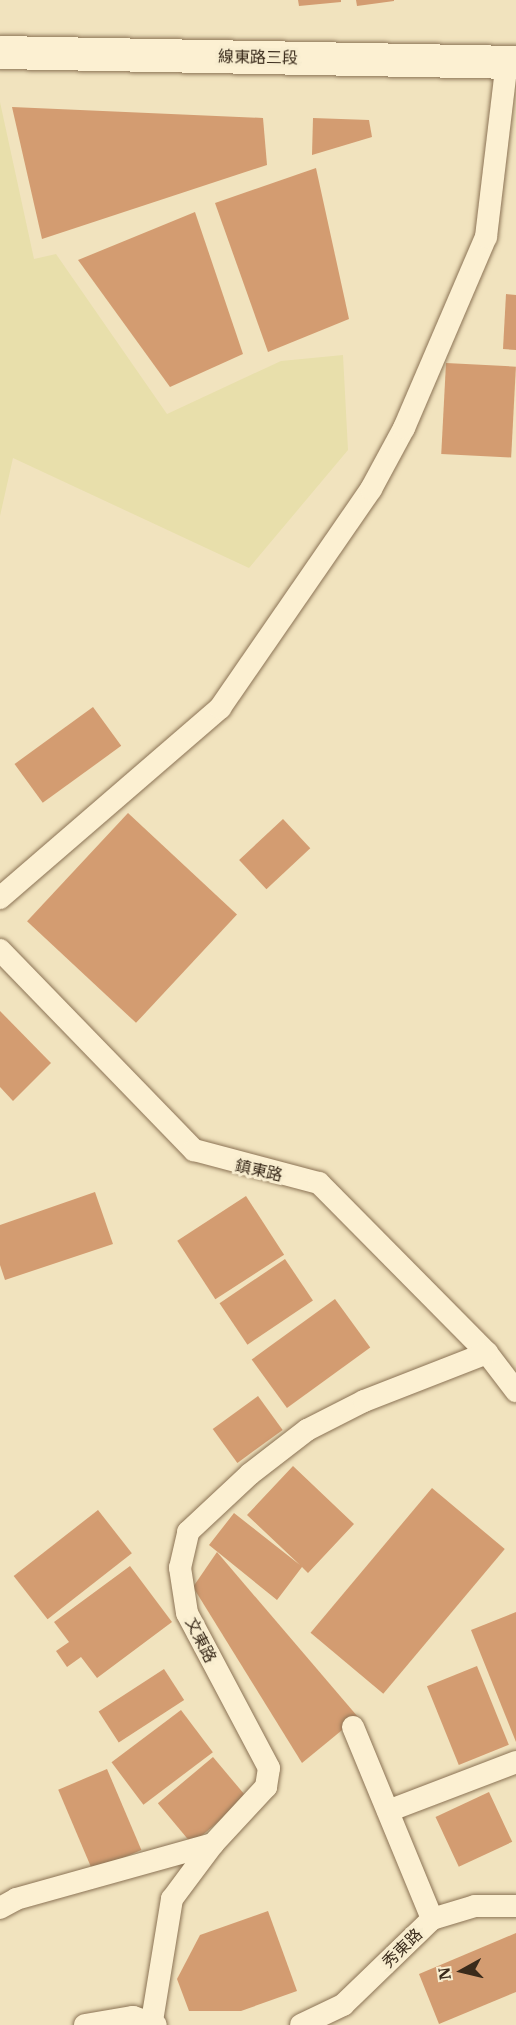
<!DOCTYPE html>
<html>
<head>
<meta charset="utf-8">
<style>
	body { margin:0 }
	#map { position:relative; width:516px; height:2025px; overflow:hidden; background:#f1e3be; font-family:"IBM Plex Serif","Noto Sans TC",serif }
	div>[style] { position:absolute }
	.farmland>* { inset:0; background:#e8dfab }
	.building>* { inset:0; background:#d39c71; transform-origin:0 0 }
	.roads { filter:drop-shadow(0 0 2px #8b7355) drop-shadow(0 0 2px #8b7355) }
	.lane>* { height:22px; margin:-11px; padding:0 11px; transform-origin:11px; border-radius:11px; background:#fcf0d2 }
	.secondary>* { height:33px; margin:-16.5px; padding:0 16.5px; transform-origin:16.5px; border-radius:16.5px; background:#fcf0d2 }
	span { translate:-50% -50%; white-space:nowrap; text-align:center; line-height:1.15; -webkit-text-stroke:6px #f8edcf; paint-order:stroke }
	.street-label { font-size:16px; color:#3a2b1b }
	.north { position:absolute; left:432px; top:1941px; width:60px; height:60px; -webkit-text-stroke:4px #f8edcf; paint-order:stroke; rotate:262deg; font-size:16px; font-weight:700; line-height:24px; text-align:center; color:#3a2b1b }
	.north::after { content:''; display:block; margin:auto; width:21px; height:27px; background:#3a2b1b; clip-path:polygon(50% 0,100% 100%,50% 72%,0 100%) }
</style>
</head>
<body>
<div id="map">
	<div class="farmland">
		<div style="clip-path:polygon(0 102px,34px 259px,56px 254px,167px 414px,281px 361px,343px 355px,348px 450px,249px 568px,13px 458px,0 516px)"></div>
	</div>
	<div class="building">
		<div style="clip-path:polygon(298px 0,341px 0,341px 2px,299px 6px)"></div>
		<div style="clip-path:polygon(356px 0,394px 0,394px 1px,357px 6px)"></div>
		<div style="clip-path:polygon(12px 107px,263px 118px,267px 165px,42px 239px)"></div>
		<div style="clip-path:polygon(313px 118px,369px 120px,372px 137px,312px 155px)"></div>
		<div style="clip-path:polygon(316px 168px,349px 319px,268px 352px,215px 203px)"></div>
		<div style="clip-path:polygon(195px 212px,243px 354px,170px 387px,78px 260px)"></div>
		<div style="clip-path:polygon(506px 294px,516px 295px,516px 350px,503px 349px)"></div>
		<div style="left:446px;top:363px;width:70px;height:91px;rotate:3deg"></div>
		<div style="left:93px;top:707px;width:48px;height:97px;rotate:54deg"></div>
		<div style="left:128px;top:813px;width:149px;height:148px;rotate:43deg"></div>
		<div style="left:283px;top:819px;width:40px;height:60px;rotate:47deg"></div>
		<div style="clip-path:polygon(0 1011px,51px 1063px,13px 1101px,0 1087px)"></div>
		<div style="clip-path:polygon(95px 1192px,113px 1244px,5px 1280px,0 1265px,0 1225px)"></div>
		<div style="left:246px;top:1196px;width:70px;height:82px;rotate:57deg"></div>
		<div style="left:285px;top:1259px;width:50px;height:79px;rotate:56deg"></div>
		<div style="left:335px;top:1299px;width:60px;height:103px;rotate:54deg"></div>
		<div style="left:258px;top:1396px;width:42px;height:56px;rotate:54deg"></div>
		<div style="clip-path:polygon(293px 1466px,354px 1524px,308px 1573px,302px 1567px,277px 1600px,209px 1545px,234px 1513px,300px 1565px,247px 1515px)"></div>
		<div style="left:432px;top:1488px;width:95px;height:189px;rotate:40deg"></div>
		<div style="left:98px;top:1510px;width:55px;height:107px;rotate:52deg"></div>
		<div style="clip-path:polygon(217px 1552px,358px 1717px,302px 1763px,193px 1587px)"></div>
		<div style="clip-path:polygon(130px 1566px,172px 1622px,97px 1678px,81px 1657px,67px 1667px,56px 1651px,69px 1642px,54px 1622px)"></div>
		<div style="clip-path:polygon(516px 1612px,516px 1742px,471px 1630px)"></div>
		<div style="left:477px;top:1666px;width:85px;height:54px;rotate:68deg"></div>
		<div style="left:164px;top:1669px;width:37px;height:78px;rotate:57deg"></div>
		<div style="left:181px;top:1710px;width:53px;height:87px;rotate:53deg"></div>
		<div style="left:213px;top:1757px;width:53px;height:72px;rotate:50deg"></div>
		<div style="left:107px;top:1769px;width:88px;height:53px;rotate:67deg"></div>
		<div style="left:489px;top:1792px;width:55px;height:59px;rotate:65deg"></div>
		<div style="clip-path:polygon(268px 1911px,297px 1991px,241px 2011px,189px 2011px,177px 1979px,200px 1935px)"></div>
		<div style="clip-path:polygon(516px 1933px,516px 1992px,439px 2024px,419px 1974px)"></div>
	</div>
	<div class="roads">
		<div class="lane">
			<div style="left:0;top:898px;width:291px;rotate:-40.8deg"></div>
			<div style="left:220px;top:708px;width:266px;rotate:-55.4deg"></div>
			<div style="left:371px;top:489px;width:69px;rotate:-61.6deg"></div>
			<div style="left:404px;top:428px;width:208px;rotate:-66.8deg"></div>
			<div style="left:486px;top:237px;width:176px;rotate:-83.2deg"></div>
			<div style="left:0;top:950px;width:279px;rotate:45.9deg"></div>
			<div style="left:194px;top:1150px;width:129px;rotate:14.8deg"></div>
			<div style="left:319px;top:1183px;width:239px;rotate:45.3deg"></div>
			<div style="left:487px;top:1353px;width:48px;rotate:52.7deg"></div>
			<div style="left:353px;top:1727px;width:208px;rotate:67.6deg"></div>
			<div style="left:388px;top:1811px;width:137px;rotate:-20.9deg"></div>
			<div style="left:0;top:1908px;width:18px;rotate:-29deg"></div>
			<div style="left:16px;top:1899px;width:205px;rotate:-15.6deg"></div>
			<div style="left:213px;top:1844px;width:78px;rotate:-47.1deg"></div>
			<div style="left:266px;top:1787px;width:19px;rotate:-81deg"></div>
			<div style="left:269px;top:1768px;width:175px;rotate:-117.9deg"></div>
			<div style="left:187px;top:1613px;width:46px;rotate:-98.8deg"></div>
			<div style="left:180px;top:1568px;width:37px;rotate:-77deg"></div>
			<div style="left:188px;top:1532px;width:85px;rotate:-43.1deg"></div>
			<div style="left:250px;top:1474px;width:72px;rotate:-37.7deg"></div>
			<div style="left:307px;top:1430px;width:64px;rotate:-27deg"></div>
			<div style="left:364px;top:1401px;width:132px;rotate:-21.3deg"></div>
			<div style="left:152px;top:2021px;width:124px;rotate:-80.7deg"></div>
			<div style="left:172px;top:1899px;width:69px;rotate:-53.3deg"></div>
			<div style="left:85px;top:2025px;width:49px;rotate:-9.5deg"></div>
			<div style="left:133px;top:2017px;width:24px;rotate:19deg"></div>
			<div style="left:301px;top:2025px;width:47px;rotate:-25.5deg"></div>
			<div style="left:343px;top:2005px;width:124px;rotate:-44deg"></div>
			<div style="left:432px;top:1919px;width:45px;rotate:-16.8deg"></div>
			<div style="left:475px;top:1906px;width:41px"></div>
		</div>
		<div class="secondary">
			<div style="left:0;top:52px;width:516px;rotate:1.11deg"></div>
		</div>
	</div>
	<div class="street-label">
		<span style="left:258px;top:57px;rotate:1deg">線東路三段</span>
		<span style="left:259px;top:1170px;rotate:13deg">鎮東路</span>
		<span style="left:201px;top:1640px;rotate:63deg">文東路</span>
		<span style="left:402px;top:1948px;rotate:-44deg">秀東路</span>
	</div>
	<div class="north">N</div>
</div>
</body>
</html>
